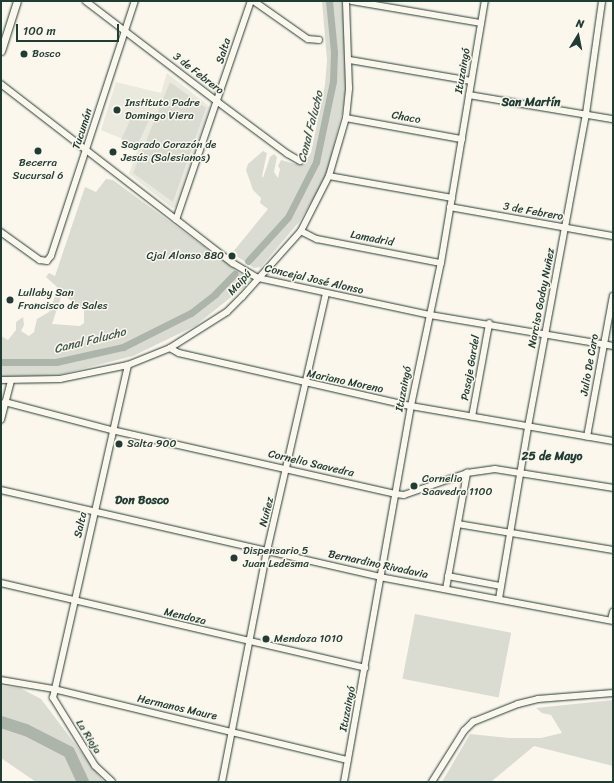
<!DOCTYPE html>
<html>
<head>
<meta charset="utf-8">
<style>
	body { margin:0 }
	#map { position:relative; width:614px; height:783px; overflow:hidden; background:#fbf7ec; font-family:Sriracha,sans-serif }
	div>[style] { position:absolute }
	.built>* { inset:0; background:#eae9de }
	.green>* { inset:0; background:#dbdcd1; transform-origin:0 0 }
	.canal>* { height:7px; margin:-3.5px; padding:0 3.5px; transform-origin:3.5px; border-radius:3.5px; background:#adb4aa }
	.river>* { height:12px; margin:-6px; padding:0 6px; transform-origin:6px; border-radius:6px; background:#adb4aa }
	.roads { filter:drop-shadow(0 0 1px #1f3d34) drop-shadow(0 0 1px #1f3d34) }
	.minor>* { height:5.5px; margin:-2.75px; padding:0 2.75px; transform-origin:2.75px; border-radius:2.75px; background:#fbf7ec }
	.tertiary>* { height:7px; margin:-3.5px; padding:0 3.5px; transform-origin:3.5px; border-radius:3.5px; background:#fbf7ec }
	.dots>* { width:11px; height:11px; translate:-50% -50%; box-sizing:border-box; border:2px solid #fbf7ec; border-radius:50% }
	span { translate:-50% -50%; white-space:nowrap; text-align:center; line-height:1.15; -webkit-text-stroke:3px #fbf7ec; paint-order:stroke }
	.street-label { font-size:11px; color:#1f3d34 }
	.poi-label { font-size:11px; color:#1f3d34 }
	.left { translate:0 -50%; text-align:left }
	.right { translate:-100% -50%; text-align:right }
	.neighbourhood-label { font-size:12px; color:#1f3d34; font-weight:700 }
	.water-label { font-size:12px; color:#425b52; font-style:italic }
	.frame { position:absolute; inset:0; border:2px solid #1f3d34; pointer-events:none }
	.north { position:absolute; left:558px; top:16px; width:40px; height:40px; -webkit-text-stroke:3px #fbf7ec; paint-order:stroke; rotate:10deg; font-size:11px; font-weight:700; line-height:16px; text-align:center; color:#1f3d34 }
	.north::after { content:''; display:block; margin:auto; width:14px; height:18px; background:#1f3d34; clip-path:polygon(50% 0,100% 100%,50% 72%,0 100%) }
	.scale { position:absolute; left:16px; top:24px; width:103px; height:18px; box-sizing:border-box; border:2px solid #1f3d34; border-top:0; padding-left:5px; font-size:12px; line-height:14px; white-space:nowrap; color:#1f3d34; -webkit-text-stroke:3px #fbf7ec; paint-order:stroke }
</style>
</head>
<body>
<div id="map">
	<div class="built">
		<div style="clip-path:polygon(167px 73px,210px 107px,176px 207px,172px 208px,129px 174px,139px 146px,101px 130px,116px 82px,161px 93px)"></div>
	</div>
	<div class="green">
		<div style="clip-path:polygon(322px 1px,342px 1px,348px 73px,342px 113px,325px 180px,299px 222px,261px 267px,254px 268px,232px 253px,268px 209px,260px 203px,261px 198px,253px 190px,246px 170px,248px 164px,263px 151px,267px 153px,262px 176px,263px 178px,270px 157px,274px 154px,277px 157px,274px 172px,278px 178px,280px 169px,278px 166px,281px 160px,295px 164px,307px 159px,311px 153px,325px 85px,327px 60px)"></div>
		<div style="clip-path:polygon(170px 82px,206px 108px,173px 202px,133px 173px)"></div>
		<div style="left:134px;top:112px;width:17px;height:30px;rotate:25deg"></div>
		<div style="clip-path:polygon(evenodd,106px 179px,113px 180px,244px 276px,248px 280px,245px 286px,195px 326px,133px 356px,58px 375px,1px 378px,1px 336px,8px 340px,16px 330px,16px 322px,23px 317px,24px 325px,21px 331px,29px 336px,34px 332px,37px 319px,49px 312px,58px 288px,46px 277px,49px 273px,55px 276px,85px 187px,96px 192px,106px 179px,62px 294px,84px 310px,84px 323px,80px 326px,52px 324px,62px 294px)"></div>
		<div style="left:415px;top:614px;width:98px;height:66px;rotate:11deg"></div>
		<div style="clip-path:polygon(1px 686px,20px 688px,41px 699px,104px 782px,36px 782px,1px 758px)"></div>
		<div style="clip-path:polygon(613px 700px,613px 766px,534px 746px,491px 782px,442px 782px,470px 734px,509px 738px,541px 738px,562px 733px,551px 715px,542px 713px,536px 708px)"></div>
	</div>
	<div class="canal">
		<div style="left:248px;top:261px;width:59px;rotate:-47.7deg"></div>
		<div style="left:288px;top:217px;width:62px;rotate:-63deg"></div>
		<div style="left:316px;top:162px;width:83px;rotate:-78.1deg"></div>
		<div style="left:333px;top:81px;width:29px;rotate:-88deg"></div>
		<div style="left:334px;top:52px;width:51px;rotate:-95.6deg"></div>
		<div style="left:1px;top:362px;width:55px"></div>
		<div style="left:56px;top:362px;width:69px;rotate:-12.6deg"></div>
		<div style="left:123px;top:347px;width:76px;rotate:-26.6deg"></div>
		<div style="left:191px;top:313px;width:31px;rotate:-38deg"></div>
		<div style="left:215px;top:294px;width:28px;rotate:-46deg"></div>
	</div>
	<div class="river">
		<div style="left:1px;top:722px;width:26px;rotate:18deg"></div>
		<div style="left:26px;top:730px;width:48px;rotate:27.1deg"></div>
		<div style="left:69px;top:752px;width:33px;rotate:65deg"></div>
	</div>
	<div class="roads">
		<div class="minor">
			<div style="left:86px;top:1px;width:166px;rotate:37.4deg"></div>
			<div style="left:218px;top:102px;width:87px;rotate:36.6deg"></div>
			<div style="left:288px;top:154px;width:14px;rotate:30deg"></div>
			<div style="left:254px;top:1px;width:66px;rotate:35.1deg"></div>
			<div style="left:308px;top:39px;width:11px;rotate:5deg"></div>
			<div style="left:352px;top:1px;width:131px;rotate:9.7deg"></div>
			<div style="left:350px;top:60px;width:123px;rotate:9.8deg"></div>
			<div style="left:1px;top:84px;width:293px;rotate:37.7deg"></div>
			<div style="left:233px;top:263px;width:29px;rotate:31deg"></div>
			<div style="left:258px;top:278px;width:176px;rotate:12.1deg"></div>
			<div style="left:430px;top:315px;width:186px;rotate:9.6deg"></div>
			<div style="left:469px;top:95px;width:146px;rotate:9.5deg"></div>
			<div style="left:346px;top:118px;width:118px;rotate:10.3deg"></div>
			<div style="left:329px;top:176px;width:125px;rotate:10.1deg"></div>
			<div style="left:450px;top:207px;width:166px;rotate:10.1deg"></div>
			<div style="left:176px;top:220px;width:231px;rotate:-71.1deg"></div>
			<div style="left:301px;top:231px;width:18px;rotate:27deg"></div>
			<div style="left:317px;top:239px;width:126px;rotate:11deg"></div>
			<div style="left:1px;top:232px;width:48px;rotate:35.7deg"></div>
			<div style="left:40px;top:260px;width:7px;rotate:8deg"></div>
			<div style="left:47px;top:261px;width:6px;rotate:-51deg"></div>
			<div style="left:51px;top:256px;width:268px;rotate:-71.8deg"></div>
			<div style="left:170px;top:348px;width:10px;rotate:29deg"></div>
			<div style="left:179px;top:353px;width:238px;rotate:12.9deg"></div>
			<div style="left:411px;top:406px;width:205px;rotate:9.8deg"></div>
			<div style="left:1px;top:380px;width:59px;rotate:-1deg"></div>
			<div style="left:60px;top:379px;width:69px;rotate:-11.6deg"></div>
			<div style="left:128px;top:365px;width:45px;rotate:-22deg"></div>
			<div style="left:170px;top:348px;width:67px;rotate:-32.3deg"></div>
			<div style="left:227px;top:312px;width:21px;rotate:-45deg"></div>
			<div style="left:242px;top:297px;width:89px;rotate:-48.2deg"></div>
			<div style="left:301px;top:231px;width:62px;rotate:-63deg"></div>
			<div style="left:329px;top:176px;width:60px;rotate:-73.7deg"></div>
			<div style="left:346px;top:118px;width:30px;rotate:-84deg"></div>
			<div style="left:349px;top:88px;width:87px;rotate:-92deg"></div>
			<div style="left:5px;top:402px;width:111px;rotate:14.7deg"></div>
			<div style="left:112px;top:430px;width:290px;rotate:12.7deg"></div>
			<div style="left:395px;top:494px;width:9px;rotate:6deg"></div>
			<div style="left:404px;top:495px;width:67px;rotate:-19.2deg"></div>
			<div style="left:467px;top:473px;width:28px;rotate:-8deg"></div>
			<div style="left:495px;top:469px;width:120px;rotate:9.1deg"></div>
			<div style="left:472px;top:417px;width:95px;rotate:-79.6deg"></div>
			<div style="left:1px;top:420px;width:40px;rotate:-75.6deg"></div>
			<div style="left:587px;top:437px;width:143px;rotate:-79.6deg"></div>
			<div style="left:1px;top:490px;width:389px;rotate:12.9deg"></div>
			<div style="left:380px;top:577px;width:237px;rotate:10.7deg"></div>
			<div style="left:458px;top:524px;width:157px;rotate:9.5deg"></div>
			<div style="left:448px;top:576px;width:54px;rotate:10.7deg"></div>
			<div style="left:1px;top:583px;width:374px;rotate:13.1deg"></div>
			<div style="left:446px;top:589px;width:118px;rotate:-79.7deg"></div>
			<div style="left:499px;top:599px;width:174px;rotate:-80.4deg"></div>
			<div style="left:528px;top:427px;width:318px;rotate:-79.5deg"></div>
			<div style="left:586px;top:114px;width:114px;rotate:-81.9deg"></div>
			<div style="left:611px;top:620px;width:8px;rotate:-76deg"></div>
			<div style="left:1px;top:680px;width:54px;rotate:9.6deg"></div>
			<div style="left:54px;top:689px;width:302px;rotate:13.6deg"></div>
			<div style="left:112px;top:782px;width:23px;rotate:-137deg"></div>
			<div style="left:95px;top:766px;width:80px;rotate:-121.7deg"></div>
			<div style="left:53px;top:698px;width:341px;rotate:-77.3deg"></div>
			<div style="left:222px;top:782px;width:235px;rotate:-79deg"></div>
			<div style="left:267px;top:551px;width:264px;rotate:-77.1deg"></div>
			<div style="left:344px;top:782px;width:382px;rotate:-79.9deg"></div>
			<div style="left:411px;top:406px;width:146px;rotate:-78.2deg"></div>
			<div style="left:441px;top:263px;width:266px;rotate:-80.5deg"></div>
			<div style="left:432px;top:782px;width:60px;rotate:-57.9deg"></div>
			<div style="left:464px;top:731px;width:13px;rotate:-45deg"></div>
			<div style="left:473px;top:722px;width:48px;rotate:-21.8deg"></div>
			<div style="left:518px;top:704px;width:21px;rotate:-14deg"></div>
			<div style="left:538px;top:699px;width:75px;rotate:-4.6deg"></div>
		</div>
		<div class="tertiary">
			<div style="left:1px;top:51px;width:52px;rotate:-72.3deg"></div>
		</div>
	</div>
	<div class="dots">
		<div style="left:24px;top:54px;background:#1f3d34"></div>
		<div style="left:117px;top:110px;background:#1f3d34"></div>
		<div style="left:38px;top:151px;background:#1f3d34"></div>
		<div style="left:113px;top:152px;background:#1f3d34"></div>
		<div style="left:232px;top:256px;background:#1f3d34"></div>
		<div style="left:10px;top:300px;background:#1f3d34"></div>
		<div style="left:119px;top:444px;background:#1f3d34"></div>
		<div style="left:414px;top:486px;background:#1f3d34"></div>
		<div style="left:234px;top:558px;background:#1f3d34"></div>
		<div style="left:266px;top:639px;background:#1f3d34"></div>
	</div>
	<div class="street-label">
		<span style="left:224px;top:51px;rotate:-72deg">Salta</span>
		<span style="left:463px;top:71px;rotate:-80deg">Ituzaingó</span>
		<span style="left:198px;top:74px;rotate:38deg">3 de Febrero</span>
		<span style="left:406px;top:118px;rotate:10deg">Chaco</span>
		<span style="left:83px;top:129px;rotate:-72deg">Tucumán</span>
		<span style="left:533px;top:212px;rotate:10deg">3 de Febrero</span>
		<span style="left:372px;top:239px;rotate:11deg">Lamadrid</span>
		<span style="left:314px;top:280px;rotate:13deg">Concejal José Alonso</span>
		<span style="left:240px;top:283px;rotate:-48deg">Maipú</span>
		<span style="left:542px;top:298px;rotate:-79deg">Narciso Godoy Nuñez</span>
		<span style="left:590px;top:365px;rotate:-80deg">Julio De Caro</span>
		<span style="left:471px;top:368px;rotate:-80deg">Pasaje Gardel</span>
		<span style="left:345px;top:382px;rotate:12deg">Mariano Moreno</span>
		<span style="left:404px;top:389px;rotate:-79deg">Ituzaingó</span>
		<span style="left:311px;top:464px;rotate:13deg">Cornelio Saavedra</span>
		<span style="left:267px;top:512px;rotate:-76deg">Nuñez</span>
		<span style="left:81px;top:525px;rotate:-77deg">Salta</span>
		<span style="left:378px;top:565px;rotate:12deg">Bernardino Rivadavia</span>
		<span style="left:185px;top:617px;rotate:13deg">Mendoza</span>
		<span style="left:177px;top:708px;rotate:13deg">Hermanos Maure</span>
		<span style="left:348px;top:709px;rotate:-79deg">Ituzaingó</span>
		<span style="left:88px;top:737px;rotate:58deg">La Rioja</span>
	</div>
	<div class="poi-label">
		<span class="left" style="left:32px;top:54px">Bosco</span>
		<span class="left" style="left:125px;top:110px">Instituto Padre<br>Domingo Viera</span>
		<span class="left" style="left:121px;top:152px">Sagrado Corazón de<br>Jesús (Salesianos)</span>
		<span style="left:38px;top:170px">Becerra<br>Sucursal 6</span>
		<span class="right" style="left:224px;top:256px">Cjal Alonso 880</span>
		<span class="left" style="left:18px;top:300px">Lullaby San<br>Francisco de Sales</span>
		<span class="left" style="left:127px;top:444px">Salta 900</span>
		<span class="left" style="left:422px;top:486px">Cornelio<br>Saavedra 1100</span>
		<span class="left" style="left:243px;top:558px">Dispensario 5<br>Juan Ledesma</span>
		<span class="left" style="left:274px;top:639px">Mendoza 1010</span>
	</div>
	<div class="neighbourhood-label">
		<span style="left:531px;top:103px">San Martín</span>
		<span style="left:552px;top:457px">25 de Mayo</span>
		<span style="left:142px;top:501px">Don Bosco</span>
	</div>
	<div class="water-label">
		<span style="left:311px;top:127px;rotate:-76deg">Canal Falucho</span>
		<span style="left:90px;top:341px;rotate:-14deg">Canal Falucho</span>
	</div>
	<div class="frame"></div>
	<div class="north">N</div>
	<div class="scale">100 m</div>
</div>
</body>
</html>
